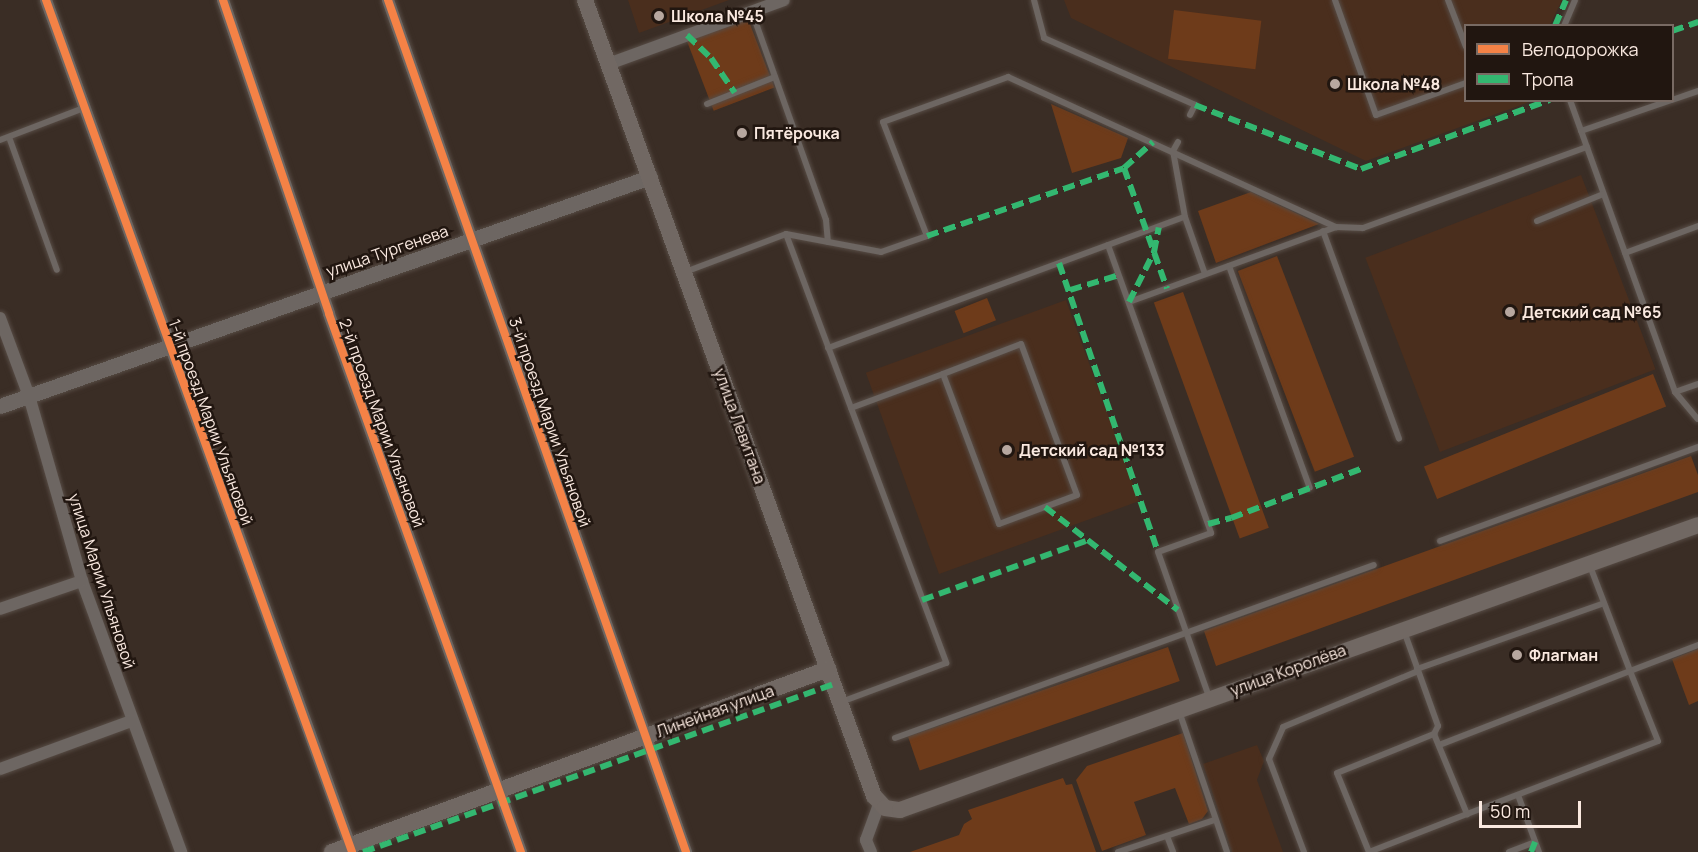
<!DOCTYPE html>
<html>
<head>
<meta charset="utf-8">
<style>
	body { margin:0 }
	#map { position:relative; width:1698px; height:852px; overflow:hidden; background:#3a2d25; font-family:Manrope,sans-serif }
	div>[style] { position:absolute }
	.built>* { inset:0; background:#4a2e1d; transform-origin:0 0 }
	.green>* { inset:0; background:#6e3b1a; transform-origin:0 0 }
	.roads { filter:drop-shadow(0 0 2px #574c45) drop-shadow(0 0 2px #574c45) }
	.service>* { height:6px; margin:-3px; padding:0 3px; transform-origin:3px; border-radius:3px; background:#6d6662 }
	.minor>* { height:12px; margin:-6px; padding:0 6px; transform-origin:6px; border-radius:6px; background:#6d6662 }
	.tertiary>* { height:15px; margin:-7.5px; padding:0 7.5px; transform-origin:7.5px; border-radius:7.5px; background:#6d6662 }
	.secondary>* { height:16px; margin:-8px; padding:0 8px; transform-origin:8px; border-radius:8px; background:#716863 }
	.quiet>* { height:6px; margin-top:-3px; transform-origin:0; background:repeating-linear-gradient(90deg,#33b770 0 12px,transparent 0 18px) }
	.cycleway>* { height:8px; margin:-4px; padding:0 4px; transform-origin:4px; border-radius:4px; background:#f48246 }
	.dots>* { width:16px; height:16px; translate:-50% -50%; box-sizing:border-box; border:3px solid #211610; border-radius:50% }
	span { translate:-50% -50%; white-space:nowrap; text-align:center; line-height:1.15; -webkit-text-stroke:5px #211610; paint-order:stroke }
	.poi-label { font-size:16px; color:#fae9e0; font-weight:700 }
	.left { translate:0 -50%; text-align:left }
	.street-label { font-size:16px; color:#fae9e0 }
	.legend { position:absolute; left:1464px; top:24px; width:210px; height:78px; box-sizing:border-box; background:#211610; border:2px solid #786a63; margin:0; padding:8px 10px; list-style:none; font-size:18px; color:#fae9e0 }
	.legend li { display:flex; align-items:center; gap:12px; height:30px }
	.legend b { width:30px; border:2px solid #786a63 }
	.scale { position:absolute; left:1479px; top:801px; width:102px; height:27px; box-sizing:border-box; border:3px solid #fae9e0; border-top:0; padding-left:8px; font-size:18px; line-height:21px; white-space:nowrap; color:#fae9e0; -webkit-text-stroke:4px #211610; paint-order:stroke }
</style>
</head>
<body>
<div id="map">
	<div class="built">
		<div style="clip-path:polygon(628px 0,729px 0,639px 33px)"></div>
		<div style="clip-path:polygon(1064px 0,1562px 0,1550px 25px,1466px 26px,1466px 100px,1532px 101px,1366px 161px,1071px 18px)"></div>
		<div style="left:1581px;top:175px;width:208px;height:231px;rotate:69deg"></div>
		<div style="left:1066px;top:300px;width:214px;height:213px;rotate:70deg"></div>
		<div style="clip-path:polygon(1257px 745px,1264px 761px,1257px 780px,1283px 852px,1232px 852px,1203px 764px)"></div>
	</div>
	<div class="green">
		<div style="left:1174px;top:10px;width:88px;height:49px;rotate:7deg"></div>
		<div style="left:745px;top:11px;width:82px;height:65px;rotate:69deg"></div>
		<div style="clip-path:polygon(1051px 104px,1128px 138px,1121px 158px,1072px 173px)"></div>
		<div style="clip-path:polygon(1251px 192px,1319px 224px,1216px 263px,1198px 211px)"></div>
		<div style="left:1277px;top:256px;width:215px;height:42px;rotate:69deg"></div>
		<div style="left:1183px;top:292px;width:251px;height:31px;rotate:70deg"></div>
		<div style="left:987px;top:298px;width:24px;height:35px;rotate:68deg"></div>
		<div style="left:1653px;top:374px;width:35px;height:247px;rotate:68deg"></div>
		<div style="clip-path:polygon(1691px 456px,1698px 475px,1698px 492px,1216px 666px,1204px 631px)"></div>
		<div style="left:1168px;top:647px;width:36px;height:275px;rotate:71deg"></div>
		<div style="clip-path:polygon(1698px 649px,1698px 701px,1689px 705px,1672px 659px)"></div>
		<div style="clip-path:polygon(1183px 733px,1208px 811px,1202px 819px,1189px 824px,1175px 788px,1134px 802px,1146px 835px,1102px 851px,1076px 780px,1087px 766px)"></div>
		<div style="clip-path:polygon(1063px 778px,1066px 785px,1072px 784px,1096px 852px,910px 852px,959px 835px,964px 824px,972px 819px,968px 810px)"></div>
	</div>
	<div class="roads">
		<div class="service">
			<div style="left:1034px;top:0;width:39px;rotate:75deg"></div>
			<div style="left:1044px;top:38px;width:165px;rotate:23.9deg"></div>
			<div style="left:1195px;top:105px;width:11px;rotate:117deg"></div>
			<div style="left:1335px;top:0;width:122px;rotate:70.4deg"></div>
			<div style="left:1376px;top:115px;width:96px;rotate:-19.6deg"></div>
			<div style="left:1448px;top:0;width:50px;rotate:69deg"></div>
			<div style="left:752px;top:12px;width:221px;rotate:70.4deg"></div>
			<div style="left:826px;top:220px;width:22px;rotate:85deg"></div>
			<div style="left:1564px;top:26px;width:28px;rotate:-67deg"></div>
			<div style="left:1570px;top:100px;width:310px;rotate:70.2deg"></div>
			<div style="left:1675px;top:392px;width:35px;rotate:50deg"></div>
			<div style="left:1672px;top:100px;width:28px;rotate:-19deg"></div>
			<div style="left:707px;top:104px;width:73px;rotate:-21.7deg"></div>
			<div style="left:1581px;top:131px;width:95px;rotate:-19deg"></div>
			<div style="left:9px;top:137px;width:141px;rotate:70.2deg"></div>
			<div style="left:0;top:140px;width:90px;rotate:-20.9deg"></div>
			<div style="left:1178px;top:142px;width:10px;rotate:119deg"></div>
			<div style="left:1173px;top:151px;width:67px;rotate:79.7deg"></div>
			<div style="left:1185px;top:217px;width:60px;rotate:70.7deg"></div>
			<div style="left:1537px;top:221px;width:71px;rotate:-22.2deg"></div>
			<div style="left:1323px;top:231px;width:221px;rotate:69.9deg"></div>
			<div style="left:786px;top:234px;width:458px;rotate:69.5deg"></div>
			<div style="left:946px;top:663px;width:112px;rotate:159.6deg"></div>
			<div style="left:1108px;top:245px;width:306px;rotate:70.3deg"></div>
			<div style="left:1211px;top:533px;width:56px;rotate:160.3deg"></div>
			<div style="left:1158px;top:552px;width:154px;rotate:70.6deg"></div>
			<div style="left:1625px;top:253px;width:78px;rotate:-20.3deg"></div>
			<div style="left:1229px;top:266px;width:236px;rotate:70deg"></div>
			<div style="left:685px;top:272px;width:108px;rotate:-20.6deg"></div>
			<div style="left:786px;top:234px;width:97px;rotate:10.7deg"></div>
			<div style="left:881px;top:252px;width:49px;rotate:-19.2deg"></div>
			<div style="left:927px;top:236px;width:122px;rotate:-111.1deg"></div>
			<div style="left:883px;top:122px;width:133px;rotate:-19.8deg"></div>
			<div style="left:1008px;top:77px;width:361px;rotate:24.6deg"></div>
			<div style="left:1336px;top:227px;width:27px;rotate:2deg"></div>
			<div style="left:1363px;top:228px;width:238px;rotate:-19.9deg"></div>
			<div style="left:1129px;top:302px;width:220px;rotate:-19.9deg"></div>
			<div style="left:828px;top:348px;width:380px;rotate:-20.2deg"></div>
			<div style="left:1675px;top:392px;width:24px;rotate:-19deg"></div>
			<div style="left:851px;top:408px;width:98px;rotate:-20.3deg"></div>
			<div style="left:943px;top:374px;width:160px;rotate:69.5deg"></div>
			<div style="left:999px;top:524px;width:83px;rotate:-20.4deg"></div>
			<div style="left:1077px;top:495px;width:161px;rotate:-110.3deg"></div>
			<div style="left:1021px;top:344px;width:84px;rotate:159deg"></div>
			<div style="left:1440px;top:541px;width:275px;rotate:-20deg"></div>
			<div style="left:1590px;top:566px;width:112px;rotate:69.1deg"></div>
			<div style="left:1630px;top:671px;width:73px;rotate:-20.9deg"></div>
			<div style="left:1404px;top:631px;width:101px;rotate:70.3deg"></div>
			<div style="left:1438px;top:726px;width:9px;rotate:117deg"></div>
			<div style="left:1434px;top:734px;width:87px;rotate:67.6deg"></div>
			<div style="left:1467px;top:814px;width:204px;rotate:-20.9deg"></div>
			<div style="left:1658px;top:741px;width:75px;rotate:-111.8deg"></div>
			<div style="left:1630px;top:671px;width:205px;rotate:158.8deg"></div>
			<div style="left:1417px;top:669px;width:198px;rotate:-19.4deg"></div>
			<div style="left:1179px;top:711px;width:149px;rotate:71.2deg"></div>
			<div style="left:895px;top:738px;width:509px;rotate:-19.86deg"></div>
			<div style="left:1518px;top:795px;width:61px;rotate:69.8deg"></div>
			<div style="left:1167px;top:836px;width:17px;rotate:69deg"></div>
			<div style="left:1118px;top:852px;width:102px;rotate:-18.3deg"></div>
			<div style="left:1304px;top:852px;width:99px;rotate:-110.6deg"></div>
			<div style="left:1269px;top:759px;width:35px;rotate:-66deg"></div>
			<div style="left:1283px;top:727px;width:146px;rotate:-22.5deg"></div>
			<div style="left:1369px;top:852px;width:85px;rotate:-112.1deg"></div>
			<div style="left:1337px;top:773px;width:105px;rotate:-21.9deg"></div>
			<div style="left:1369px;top:852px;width:105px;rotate:-21.2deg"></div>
			<div style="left:1509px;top:852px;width:28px;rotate:-21deg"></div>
		</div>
		<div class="minor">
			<div style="left:46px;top:0;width:904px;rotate:70.22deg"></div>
			<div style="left:223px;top:0;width:331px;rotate:71.3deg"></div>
			<div style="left:329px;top:314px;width:571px;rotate:70.36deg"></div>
			<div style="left:388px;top:0;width:903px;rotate:70.72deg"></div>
			<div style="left:608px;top:64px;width:187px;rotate:-20deg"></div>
			<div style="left:0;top:318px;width:83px;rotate:69.6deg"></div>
			<div style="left:29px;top:396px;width:192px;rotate:74deg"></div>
			<div style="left:82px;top:581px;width:289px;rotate:69.9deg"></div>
			<div style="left:0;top:609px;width:87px;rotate:-18.9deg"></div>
			<div style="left:0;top:769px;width:140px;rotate:-20.1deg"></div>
			<div style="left:871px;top:852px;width:13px;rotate:-113deg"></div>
			<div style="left:866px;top:840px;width:38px;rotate:-70deg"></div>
		</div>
		<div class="tertiary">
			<div style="left:0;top:406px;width:689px;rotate:-19.41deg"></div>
		</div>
		<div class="secondary">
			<div style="left:585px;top:0;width:847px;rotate:70.05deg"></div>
			<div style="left:874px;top:796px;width:16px;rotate:47deg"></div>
			<div style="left:885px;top:808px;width:15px;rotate:8deg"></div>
			<div style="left:900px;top:810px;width:847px;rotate:-19.65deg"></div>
			<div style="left:332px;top:852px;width:529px;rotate:-20.25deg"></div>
		</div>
	</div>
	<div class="quiet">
		<div style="left:1555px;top:26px;width:28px;rotate:-67deg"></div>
		<div style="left:1672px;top:31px;width:28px;rotate:-19deg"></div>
		<div style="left:687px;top:35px;width:33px;rotate:44deg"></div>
		<div style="left:711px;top:58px;width:42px;rotate:55.6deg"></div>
		<div style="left:1195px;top:105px;width:178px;rotate:21.1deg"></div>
		<div style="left:1361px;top:169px;width:201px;rotate:-20.1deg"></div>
		<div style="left:1124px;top:168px;width:39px;rotate:-42deg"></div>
		<div style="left:927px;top:236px;width:208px;rotate:-19deg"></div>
		<div style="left:1124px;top:168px;width:128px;rotate:70.4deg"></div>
		<div style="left:1059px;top:263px;width:305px;rotate:71.1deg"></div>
		<div style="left:1070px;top:290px;width:51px;rotate:-17deg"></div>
		<div style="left:1129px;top:302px;width:56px;rotate:-63.4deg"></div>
		<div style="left:1154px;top:252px;width:25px;rotate:-79deg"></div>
		<div style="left:1045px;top:507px;width:168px;rotate:37.8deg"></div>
		<div style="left:1208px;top:524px;width:24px;rotate:-15deg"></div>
		<div style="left:1231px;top:518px;width:141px;rotate:-20.7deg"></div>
		<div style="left:922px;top:600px;width:177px;rotate:-19.8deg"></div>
		<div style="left:363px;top:852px;width:500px;rotate:-19.63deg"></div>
		<div style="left:1531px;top:852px;width:11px;rotate:-68deg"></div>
	</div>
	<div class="cycleway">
		<div style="left:46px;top:0;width:905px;rotate:70.24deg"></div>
		<div style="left:223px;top:0;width:331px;rotate:71.3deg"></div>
		<div style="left:329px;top:314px;width:571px;rotate:70.36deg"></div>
		<div style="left:388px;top:0;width:903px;rotate:70.72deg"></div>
	</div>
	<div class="dots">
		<div style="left:659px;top:16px;background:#b7a79f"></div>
		<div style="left:1335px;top:84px;background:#b7a79f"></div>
		<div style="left:742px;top:133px;background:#b7a79f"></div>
		<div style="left:1510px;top:312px;background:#b7a79f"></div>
		<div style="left:1007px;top:450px;background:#b7a79f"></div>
		<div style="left:1517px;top:655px;background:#b7a79f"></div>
	</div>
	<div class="poi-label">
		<span class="left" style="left:671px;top:16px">Школа №45</span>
		<span class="left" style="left:1347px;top:84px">Школа №48</span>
		<span class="left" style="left:754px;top:133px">Пятёрочка</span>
		<span class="left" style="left:1522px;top:312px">Детский сад №65</span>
		<span class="left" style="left:1019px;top:450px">Детский сад №133</span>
		<span class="left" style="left:1529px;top:655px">Флагман</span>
	</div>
	<div class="street-label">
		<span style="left:387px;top:251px;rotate:-19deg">улица Тургенева</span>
		<span style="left:211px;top:422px;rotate:70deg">1-й проезд Марии Ульяновой</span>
		<span style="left:550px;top:422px;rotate:71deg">3-й проезд Марии Ульяновой</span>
		<span style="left:382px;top:423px;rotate:70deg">2-й проезд Марии Ульяновой</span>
		<span style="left:740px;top:426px;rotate:70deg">улица Левитана</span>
		<span style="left:102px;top:581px;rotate:72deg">улица Марии Ульяновой</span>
		<span style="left:1288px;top:670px;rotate:-20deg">улица Королёва</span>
		<span style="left:715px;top:711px;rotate:-20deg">Линейная улица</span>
	</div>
	<ul class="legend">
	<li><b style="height:8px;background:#f48246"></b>Велодорожка</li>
	<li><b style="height:8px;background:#33b770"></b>Тропа</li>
	</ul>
	<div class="scale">50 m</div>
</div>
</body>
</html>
